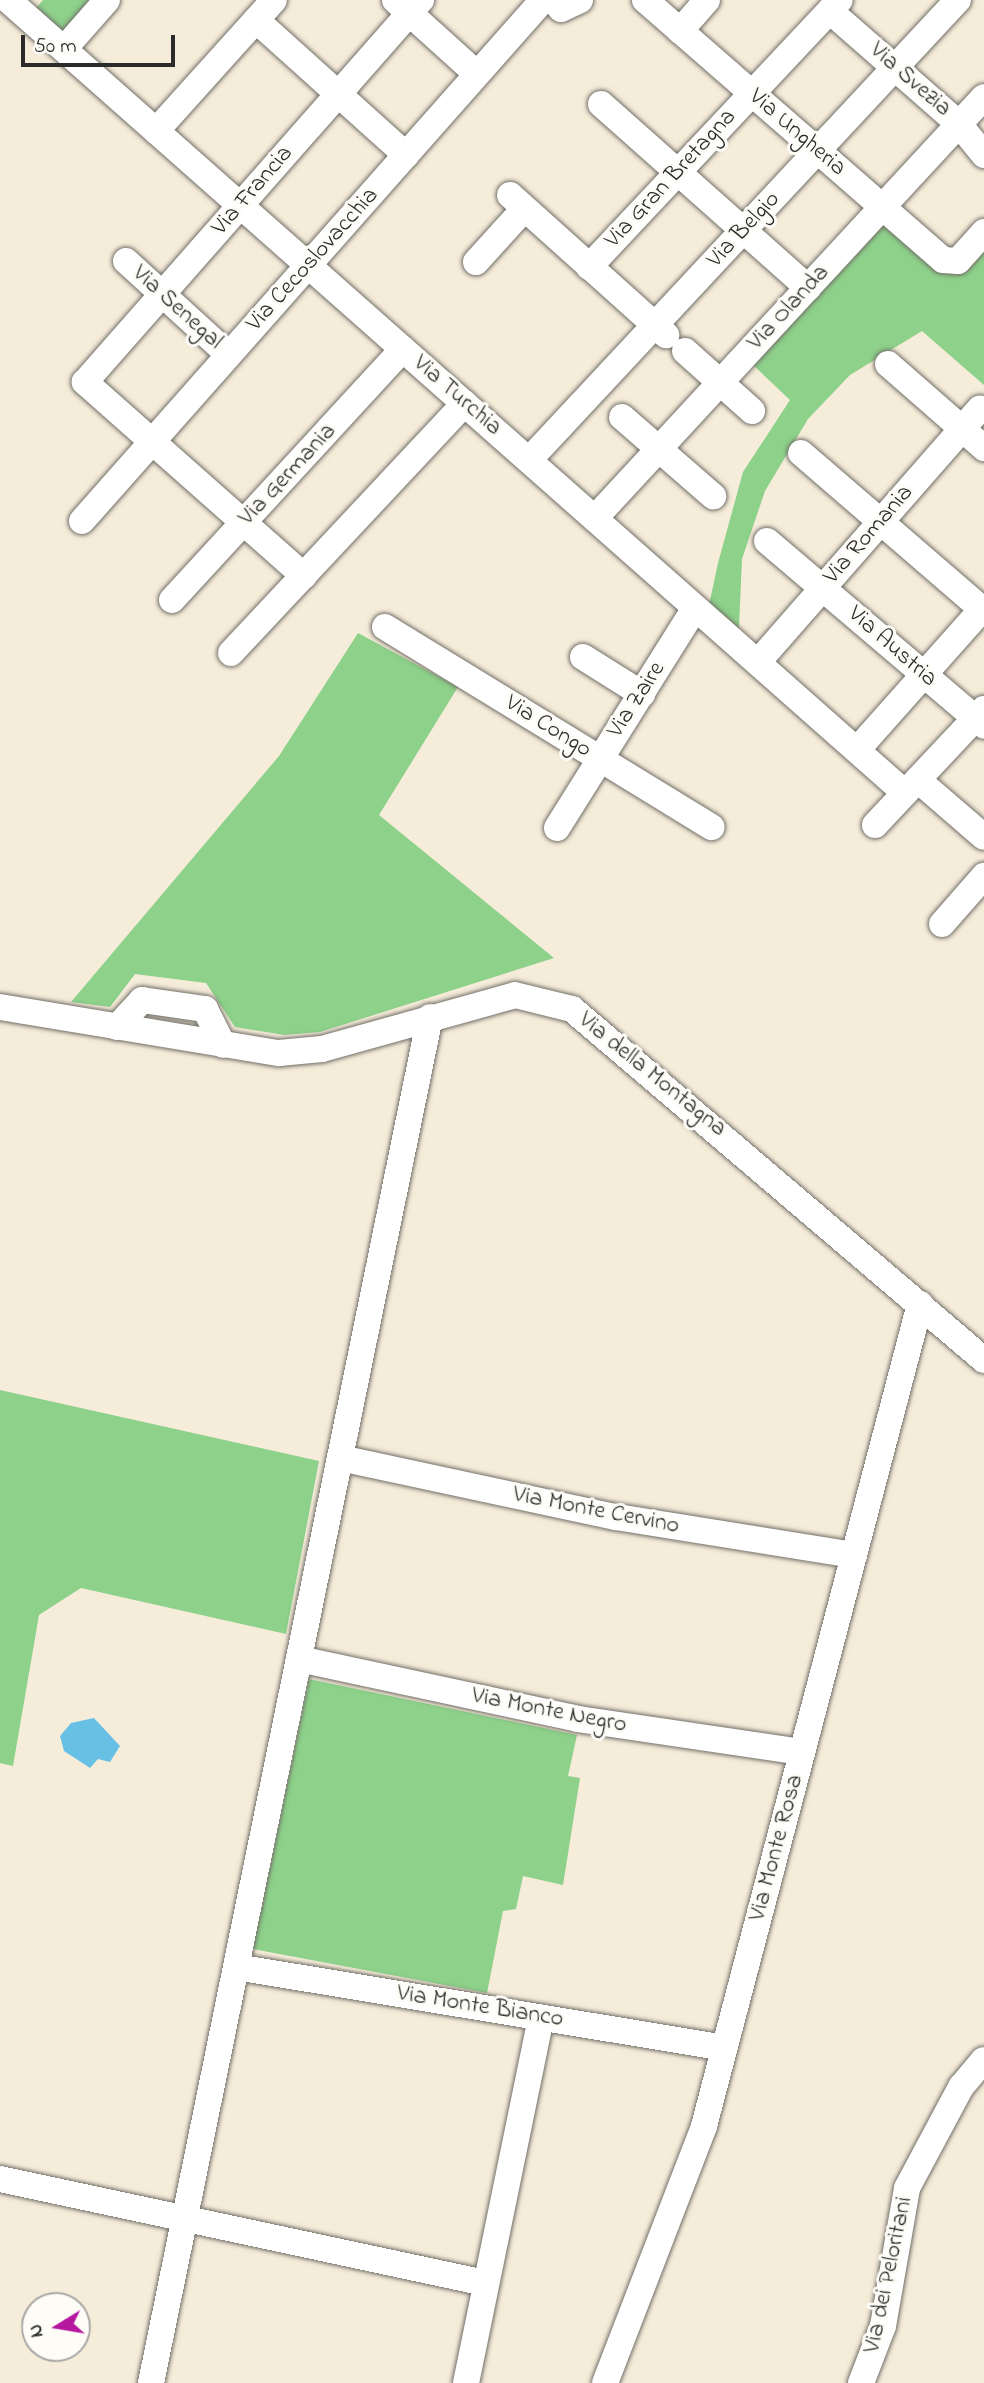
<!DOCTYPE html>
<html>
<head>
<meta charset="utf-8">
<style>
	body { margin:0 }
	#map { position:relative; width:984px; height:2383px; overflow:hidden; background:#f6ecda; font-family:"Indie Flower",sans-serif }
	div>[style] { position:absolute }
	.green>* { inset:0; background:#8dd18a }
	.water>* { inset:0; background:#68c0e5 }
	.roads { filter:drop-shadow(0 0 2px #726f68) drop-shadow(0 0 2px #726f68) }
	.minor>* { height:26px; margin:-13px; padding:0 13px; transform-origin:13px; border-radius:13px; background:#fff }
	span { translate:-50% -50%; white-space:nowrap; text-align:center; line-height:1.15; -webkit-text-stroke:6px #fdfcf7; paint-order:stroke }
	.street-label { font-size:24px; color:#2b2b2b }
	.north { position:absolute; left:21px; top:2292px; width:70px; height:70px; box-sizing:border-box; background:#fdfcf7; border:2px solid #a9a8a5; border-radius:50%; rotate:259deg; font-size:19px; font-weight:700; line-height:28px; text-align:center; color:#2b2b2b }
	.north::after { content:''; display:block; margin:auto; width:24px; height:32px; background:#b5179e; clip-path:polygon(50% 0,100% 100%,50% 72%,0 100%) }
	.scale { position:absolute; left:21px; top:35px; width:154px; height:32px; box-sizing:border-box; border:4px solid #2b2b2b; border-top:0; padding-left:9px; font-size:21px; line-height:24px; white-space:nowrap; color:#2b2b2b; -webkit-text-stroke:5px #fdfcf7; paint-order:stroke }
</style>
</head>
<body>
<div id="map">
	<div class="green">
		<div style="clip-path:polygon(43px 0,92px 0,63px 33px,36px 8px)"></div>
		<div style="clip-path:polygon(886px 222px,938px 270px,984px 247px,984px 385px,922px 331px,850px 375px,808px 419px,765px 491px,742px 559px,739px 628px,709px 605px,718px 563px,743px 472px,790px 400px,752px 364px)"></div>
		<div style="clip-path:polygon(358px 633px,458px 687px,379px 815px,554px 958px,320px 1032px,284px 1035px,235px 1027px,206px 983px,135px 974px,110px 1007px,71px 1002px,279px 756px)"></div>
		<div style="clip-path:polygon(0 1390px,319px 1461px,286px 1634px,81px 1588px,39px 1615px,13px 1766px,0 1763px)"></div>
		<div style="clip-path:polygon(309px 1679px,577px 1735px,568px 1776px,580px 1778px,563px 1885px,523px 1876px,516px 1909px,503px 1911px,487px 1993px,253px 1949px)"></div>
	</div>
	<div class="water">
		<div style="clip-path:polygon(94px 1718px,120px 1746px,110px 1762px,98px 1759px,90px 1768px,64px 1751px,60px 1736px,71px 1723px)"></div>
	</div>
	<div class="roads">
		<div class="minor">
			<div style="left:8px;top:0;width:1197px;rotate:41.48deg"></div>
			<div style="left:395px;top:0;width:110px;rotate:42.1deg"></div>
			<div style="left:553px;top:0;width:12px;rotate:48deg"></div>
			<div style="left:561px;top:9px;width:21px;rotate:-25deg"></div>
			<div style="left:645px;top:0;width:395px;rotate:41.1deg"></div>
			<div style="left:943px;top:260px;width:15px;rotate:4deg"></div>
			<div style="left:958px;top:261px;width:39px;rotate:-48deg"></div>
			<div style="left:830px;top:11px;width:171px;rotate:41.2deg"></div>
			<div style="left:959px;top:124px;width:40px;rotate:51deg"></div>
			<div style="left:256px;top:20px;width:202px;rotate:42deg"></div>
			<div style="left:680px;top:31px;width:41px;rotate:-48.9deg"></div>
			<div style="left:64px;top:49px;width:65px;rotate:-48.7deg"></div>
			<div style="left:601px;top:104px;width:277px;rotate:41.6deg"></div>
			<div style="left:156px;top:131px;width:176px;rotate:-48deg"></div>
			<div style="left:510px;top:195px;width:210px;rotate:41.9deg"></div>
			<div style="left:126px;top:261px;width:139px;rotate:42.4deg"></div>
			<div style="left:476px;top:262px;width:72px;rotate:-47.8deg"></div>
			<div style="left:589px;top:267px;width:366px;rotate:-46.8deg"></div>
			<div style="left:685px;top:351px;width:90px;rotate:41.8deg"></div>
			<div style="left:888px;top:364px;width:128px;rotate:41.2deg"></div>
			<div style="left:622px;top:417px;width:121px;rotate:41deg"></div>
			<div style="left:801px;top:453px;width:242px;rotate:40.8deg"></div>
			<div style="left:529px;top:460px;width:629px;rotate:-47deg"></div>
			<div style="left:595px;top:518px;width:573px;rotate:-47.26deg"></div>
			<div style="left:82px;top:521px;width:696px;rotate:-48.5deg"></div>
			<div style="left:767px;top:541px;width:285px;rotate:40.4deg"></div>
			<div style="left:304px;top:576px;width:293px;rotate:-138.5deg"></div>
			<div style="left:85px;top:382px;width:509px;rotate:-48.67deg"></div>
			<div style="left:172px;top:600px;width:341px;rotate:-47.4deg"></div>
			<div style="left:385px;top:627px;width:383px;rotate:31.5deg"></div>
			<div style="left:231px;top:653px;width:342px;rotate:-46.9deg"></div>
			<div style="left:583px;top:657px;width:70px;rotate:32.1deg"></div>
			<div style="left:758px;top:662px;width:337px;rotate:-48.8deg"></div>
			<div style="left:857px;top:750px;width:191px;rotate:-48.4deg"></div>
			<div style="left:918px;top:780px;width:87px;rotate:40.8deg"></div>
			<div style="left:875px;top:825px;width:159px;rotate:-46.8deg"></div>
			<div style="left:557px;top:828px;width:260px;rotate:-57.9deg"></div>
			<div style="left:942px;top:924px;width:64px;rotate:-48.8deg"></div>
			<div style="left:0;top:1007px;width:283px;rotate:9.4deg"></div>
			<div style="left:279px;top:1053px;width:43px;rotate:-5.3deg"></div>
			<div style="left:322px;top:1049px;width:200px;rotate:-15.6deg"></div>
			<div style="left:515px;top:995px;width:59px;rotate:13.8deg"></div>
			<div style="left:572px;top:1009px;width:541px;rotate:40.43deg"></div>
			<div style="left:117px;top:1027px;width:37px;rotate:-47deg"></div>
			<div style="left:142px;top:1000px;width:64px;rotate:8.1deg"></div>
			<div style="left:205px;top:1009px;width:40px;rotate:63.4deg"></div>
			<div style="left:340px;top:1458px;width:282px;rotate:12.1deg"></div>
			<div style="left:616px;top:1517px;width:241px;rotate:9.1deg"></div>
			<div style="left:299px;top:1659px;width:285px;rotate:12.1deg"></div>
			<div style="left:578px;top:1719px;width:226px;rotate:8.4deg"></div>
			<div style="left:236px;top:1967px;width:495px;rotate:9.4deg"></div>
			<div style="left:0;top:2179px;width:496px;rotate:12.1deg"></div>
			<div style="left:151px;top:2383px;width:1394px;rotate:-78.46deg"></div>
			<div style="left:466px;top:2383px;width:373px;rotate:-78.4deg"></div>
			<div style="left:605px;top:2383px;width:275px;rotate:-68.9deg"></div>
			<div style="left:704px;top:2126px;width:850px;rotate:-75.28deg"></div>
			<div style="left:861px;top:2383px;width:61px;rotate:-68.9deg"></div>
			<div style="left:883px;top:2326px;width:140px;rotate:-80.1deg"></div>
			<div style="left:907px;top:2188px;width:115px;rotate:-61.9deg"></div>
			<div style="left:961px;top:2087px;width:35px;rotate:-50deg"></div>
		</div>
	</div>
	<div class="street-label">
		<span style="left:910px;top:80px;rotate:41deg">Via Svezia</span>
		<span style="left:797px;top:133px;rotate:41deg">Via Ungheria</span>
		<span style="left:671px;top:179px;rotate:-47deg">Via Gran Bretagna</span>
		<span style="left:253px;top:191px;rotate:-49deg">Via Francia</span>
		<span style="left:744px;top:230px;rotate:-47deg">Via Belgio</span>
		<span style="left:313px;top:260px;rotate:-48deg">Via Cecoslovacchia</span>
		<span style="left:177px;top:308px;rotate:42deg">Via Senegal</span>
		<span style="left:789px;top:308px;rotate:-47deg">Via Olanda</span>
		<span style="left:457px;top:396px;rotate:41deg">Via Turchia</span>
		<span style="left:288px;top:475px;rotate:-47deg">Via Germania</span>
		<span style="left:869px;top:535px;rotate:-49deg">Via Romania</span>
		<span style="left:892px;top:647px;rotate:41deg">Via Austria</span>
		<span style="left:637px;top:700px;rotate:-57deg">Via Zaire</span>
		<span style="left:548px;top:727px;rotate:32deg">Via Congo</span>
		<span style="left:652px;top:1075px;rotate:39deg">Via della Montagna</span>
		<span style="left:596px;top:1511px;rotate:11deg">Via Monte Cervino</span>
		<span style="left:549px;top:1711px;rotate:11deg">Via Monte Negro</span>
		<span style="left:777px;top:1848px;rotate:-75deg">Via Monte Rosa</span>
		<span style="left:480px;top:2007px;rotate:9deg">Via Monte Bianco</span>
		<span style="left:889px;top:2275px;rotate:-78deg">Via dei Peloritani</span>
	</div>
	<div class="north">N</div>
	<div class="scale">50 m</div>
</div>
</body>
</html>
